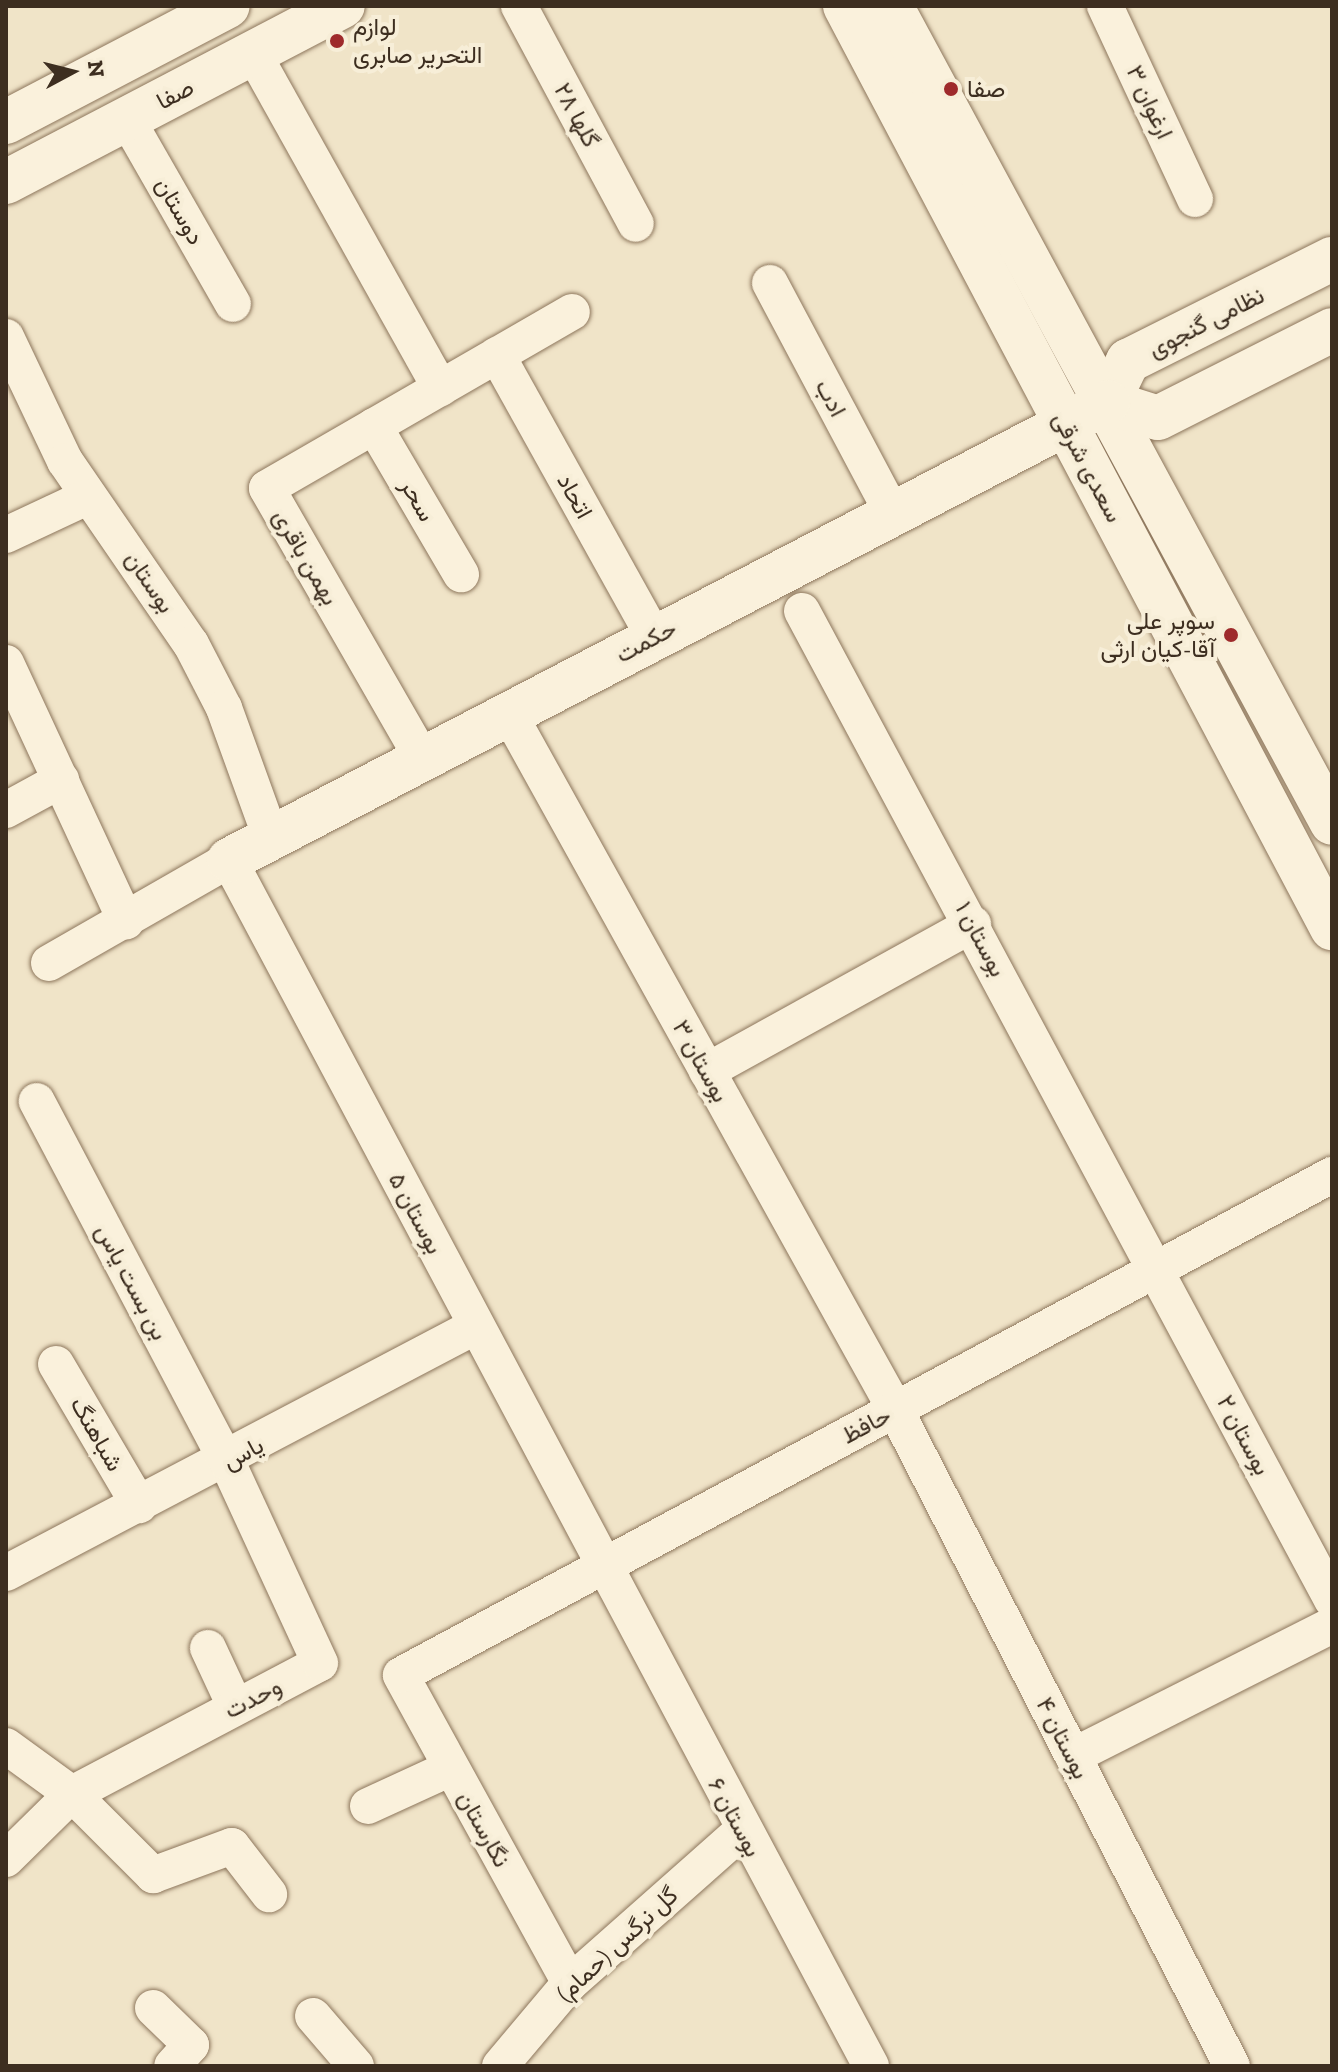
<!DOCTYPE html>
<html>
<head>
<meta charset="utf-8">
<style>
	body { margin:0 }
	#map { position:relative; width:1338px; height:2072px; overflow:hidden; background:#f0e4c8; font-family:"Zilla Slab",Vazirmatn,serif }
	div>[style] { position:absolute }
	.roads { filter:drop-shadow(0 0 2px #8d765c) drop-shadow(0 0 2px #8d765c) }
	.street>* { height:36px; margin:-18px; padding:0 18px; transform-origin:18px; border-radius:18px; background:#faf1dc }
	.secondary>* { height:44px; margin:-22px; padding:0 22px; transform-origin:22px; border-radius:22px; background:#faf1dc }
	.dots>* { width:22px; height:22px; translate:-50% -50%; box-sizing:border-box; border:4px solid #f7eed8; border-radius:50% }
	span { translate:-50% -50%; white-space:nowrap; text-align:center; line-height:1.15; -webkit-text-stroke:8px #f7eed8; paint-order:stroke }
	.poi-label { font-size:24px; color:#3d2e20 }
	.left { translate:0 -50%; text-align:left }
	.right { translate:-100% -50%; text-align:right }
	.street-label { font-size:24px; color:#3d2e20 }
	.frame { position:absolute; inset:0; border:8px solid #3d2e20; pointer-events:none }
	.north { position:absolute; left:32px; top:32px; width:80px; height:80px; -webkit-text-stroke:6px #f7eed8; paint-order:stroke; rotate:83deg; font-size:22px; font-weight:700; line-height:32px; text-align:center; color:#3d2e20 }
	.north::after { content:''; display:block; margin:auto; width:28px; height:36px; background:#3d2e20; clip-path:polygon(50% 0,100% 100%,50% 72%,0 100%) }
</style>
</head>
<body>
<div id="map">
	<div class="roads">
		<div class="street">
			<div style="left:519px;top:6px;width:247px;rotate:61.8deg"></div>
			<div style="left:1105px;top:6px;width:213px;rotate:65deg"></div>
			<div style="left:253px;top:53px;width:384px;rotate:60.8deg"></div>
			<div style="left:127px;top:119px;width:213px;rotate:60.2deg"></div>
			<div style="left:770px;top:283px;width:259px;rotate:62deg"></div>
			<div style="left:6px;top:337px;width:137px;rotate:64.6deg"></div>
			<div style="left:65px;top:461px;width:222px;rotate:55.5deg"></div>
			<div style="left:191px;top:644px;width:72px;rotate:62.7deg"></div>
			<div style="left:224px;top:708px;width:138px;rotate:70.1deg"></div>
			<div style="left:497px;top:355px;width:323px;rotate:60.9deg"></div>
			<div style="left:374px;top:426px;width:172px;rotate:59.6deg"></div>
			<div style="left:6px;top:535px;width:89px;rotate:-25.1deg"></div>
			<div style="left:802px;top:611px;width:1122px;rotate:61.81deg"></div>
			<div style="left:6px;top:663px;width:285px;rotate:65.1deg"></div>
			<div style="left:508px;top:712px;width:797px;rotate:60.96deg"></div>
			<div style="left:895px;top:1409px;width:738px;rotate:62.85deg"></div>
			<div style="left:422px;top:758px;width:311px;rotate:-119.9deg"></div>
			<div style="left:267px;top:488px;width:352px;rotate:-30deg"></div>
			<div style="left:6px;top:810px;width:63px;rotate:-28.6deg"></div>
			<div style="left:49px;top:963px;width:207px;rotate:-29.8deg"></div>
			<div style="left:229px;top:860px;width:1366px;rotate:61.97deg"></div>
			<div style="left:707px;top:1071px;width:304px;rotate:-28.9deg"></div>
			<div style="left:56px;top:1364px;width:164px;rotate:59.5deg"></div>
			<div style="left:6px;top:1573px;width:531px;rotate:-27.72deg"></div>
			<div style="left:208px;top:1648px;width:64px;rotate:65deg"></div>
			<div style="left:6px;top:1746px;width:82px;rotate:36deg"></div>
			<div style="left:72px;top:1794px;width:115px;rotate:45deg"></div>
			<div style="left:153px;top:1875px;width:84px;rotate:-20.2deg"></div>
			<div style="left:232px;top:1846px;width:61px;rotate:52.4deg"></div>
			<div style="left:1073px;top:1756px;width:290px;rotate:-26.8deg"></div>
			<div style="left:368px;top:1806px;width:89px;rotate:-24.6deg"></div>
			<div style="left:6px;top:1859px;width:93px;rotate:-44.6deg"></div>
			<div style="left:72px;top:1794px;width:280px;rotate:-27.8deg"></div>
			<div style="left:320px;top:1663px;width:221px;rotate:-114.8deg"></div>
			<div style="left:227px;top:1462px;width:408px;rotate:-117.8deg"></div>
			<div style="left:570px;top:1983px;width:351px;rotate:-118.8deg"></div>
			<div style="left:401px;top:1675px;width:1057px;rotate:-28.24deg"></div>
			<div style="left:153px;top:2008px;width:53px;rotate:44.2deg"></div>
			<div style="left:191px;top:2045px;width:28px;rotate:132deg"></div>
			<div style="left:313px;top:2016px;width:66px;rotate:49.3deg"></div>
			<div style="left:500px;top:2066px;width:109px;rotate:-49.9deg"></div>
			<div style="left:570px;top:1983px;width:230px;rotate:-41.5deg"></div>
		</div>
		<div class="secondary">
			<div style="left:845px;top:6px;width:1043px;rotate:62.16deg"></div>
			<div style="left:891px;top:6px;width:928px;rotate:61.64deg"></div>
			<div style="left:6px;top:122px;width:250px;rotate:-27.6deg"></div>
			<div style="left:6px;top:182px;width:380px;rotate:-27.6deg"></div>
			<div style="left:1108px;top:402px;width:46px;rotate:-64deg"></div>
			<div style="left:1128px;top:361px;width:228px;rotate:-26.6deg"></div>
			<div style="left:1108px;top:402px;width:52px;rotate:17.7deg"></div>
			<div style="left:1158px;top:418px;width:195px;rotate:-26.8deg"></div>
			<div style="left:229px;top:860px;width:991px;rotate:-27.52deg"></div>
		</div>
	</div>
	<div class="dots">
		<div style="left:337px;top:41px;background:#9e2a2b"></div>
		<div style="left:951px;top:89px;background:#9e2a2b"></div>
		<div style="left:1231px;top:635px;background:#9e2a2b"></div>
	</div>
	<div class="poi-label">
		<span class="left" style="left:353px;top:41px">لوازم<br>التحریر صابری</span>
		<span class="left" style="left:967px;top:89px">صفا</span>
		<span class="right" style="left:1215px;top:635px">سوپر علی<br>آقا-کیان ارثی</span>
	</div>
	<div class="street-label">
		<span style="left:175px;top:94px;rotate:-28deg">صفا</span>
		<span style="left:1150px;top:102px;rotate:65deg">ارغوان ۳</span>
		<span style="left:577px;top:115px;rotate:62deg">گلها ۲۸</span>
		<span style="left:180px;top:211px;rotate:60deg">دوستان</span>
		<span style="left:1206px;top:322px;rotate:-27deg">نظامی گنجوی</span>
		<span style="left:831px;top:398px;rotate:62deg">ادب</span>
		<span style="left:1088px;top:467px;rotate:62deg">سعدی شرقی</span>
		<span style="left:575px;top:496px;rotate:61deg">اتحاد</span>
		<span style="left:418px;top:500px;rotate:60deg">سحر</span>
		<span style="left:306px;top:557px;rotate:60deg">بهمن باقری</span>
		<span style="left:150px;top:582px;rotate:56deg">بوستان</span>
		<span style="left:646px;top:641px;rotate:-28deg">حکمت</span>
		<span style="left:981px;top:939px;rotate:62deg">بوستان ۱</span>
		<span style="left:701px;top:1061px;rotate:61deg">بوستان ۳</span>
		<span style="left:416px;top:1213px;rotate:62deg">بوستان ۵</span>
		<span style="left:132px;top:1282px;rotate:62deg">بن بست یاس</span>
		<span style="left:866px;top:1425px;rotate:-28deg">حافظ</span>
		<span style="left:97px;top:1434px;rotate:60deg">شباهنگ</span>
		<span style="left:1244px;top:1435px;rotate:62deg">بوستان ۲</span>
		<span style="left:243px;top:1453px;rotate:-28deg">یاس</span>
		<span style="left:253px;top:1698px;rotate:-27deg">وحدت</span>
		<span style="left:1063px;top:1738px;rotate:63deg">بوستان ۴</span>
		<span style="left:735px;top:1817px;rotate:62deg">بوستان ۶</span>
		<span style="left:484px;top:1829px;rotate:61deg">نگارستان</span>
		<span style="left:617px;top:1944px;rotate:-43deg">گل نرگس (حمام)</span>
	</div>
	<div class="frame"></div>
	<div class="north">N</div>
</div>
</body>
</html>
